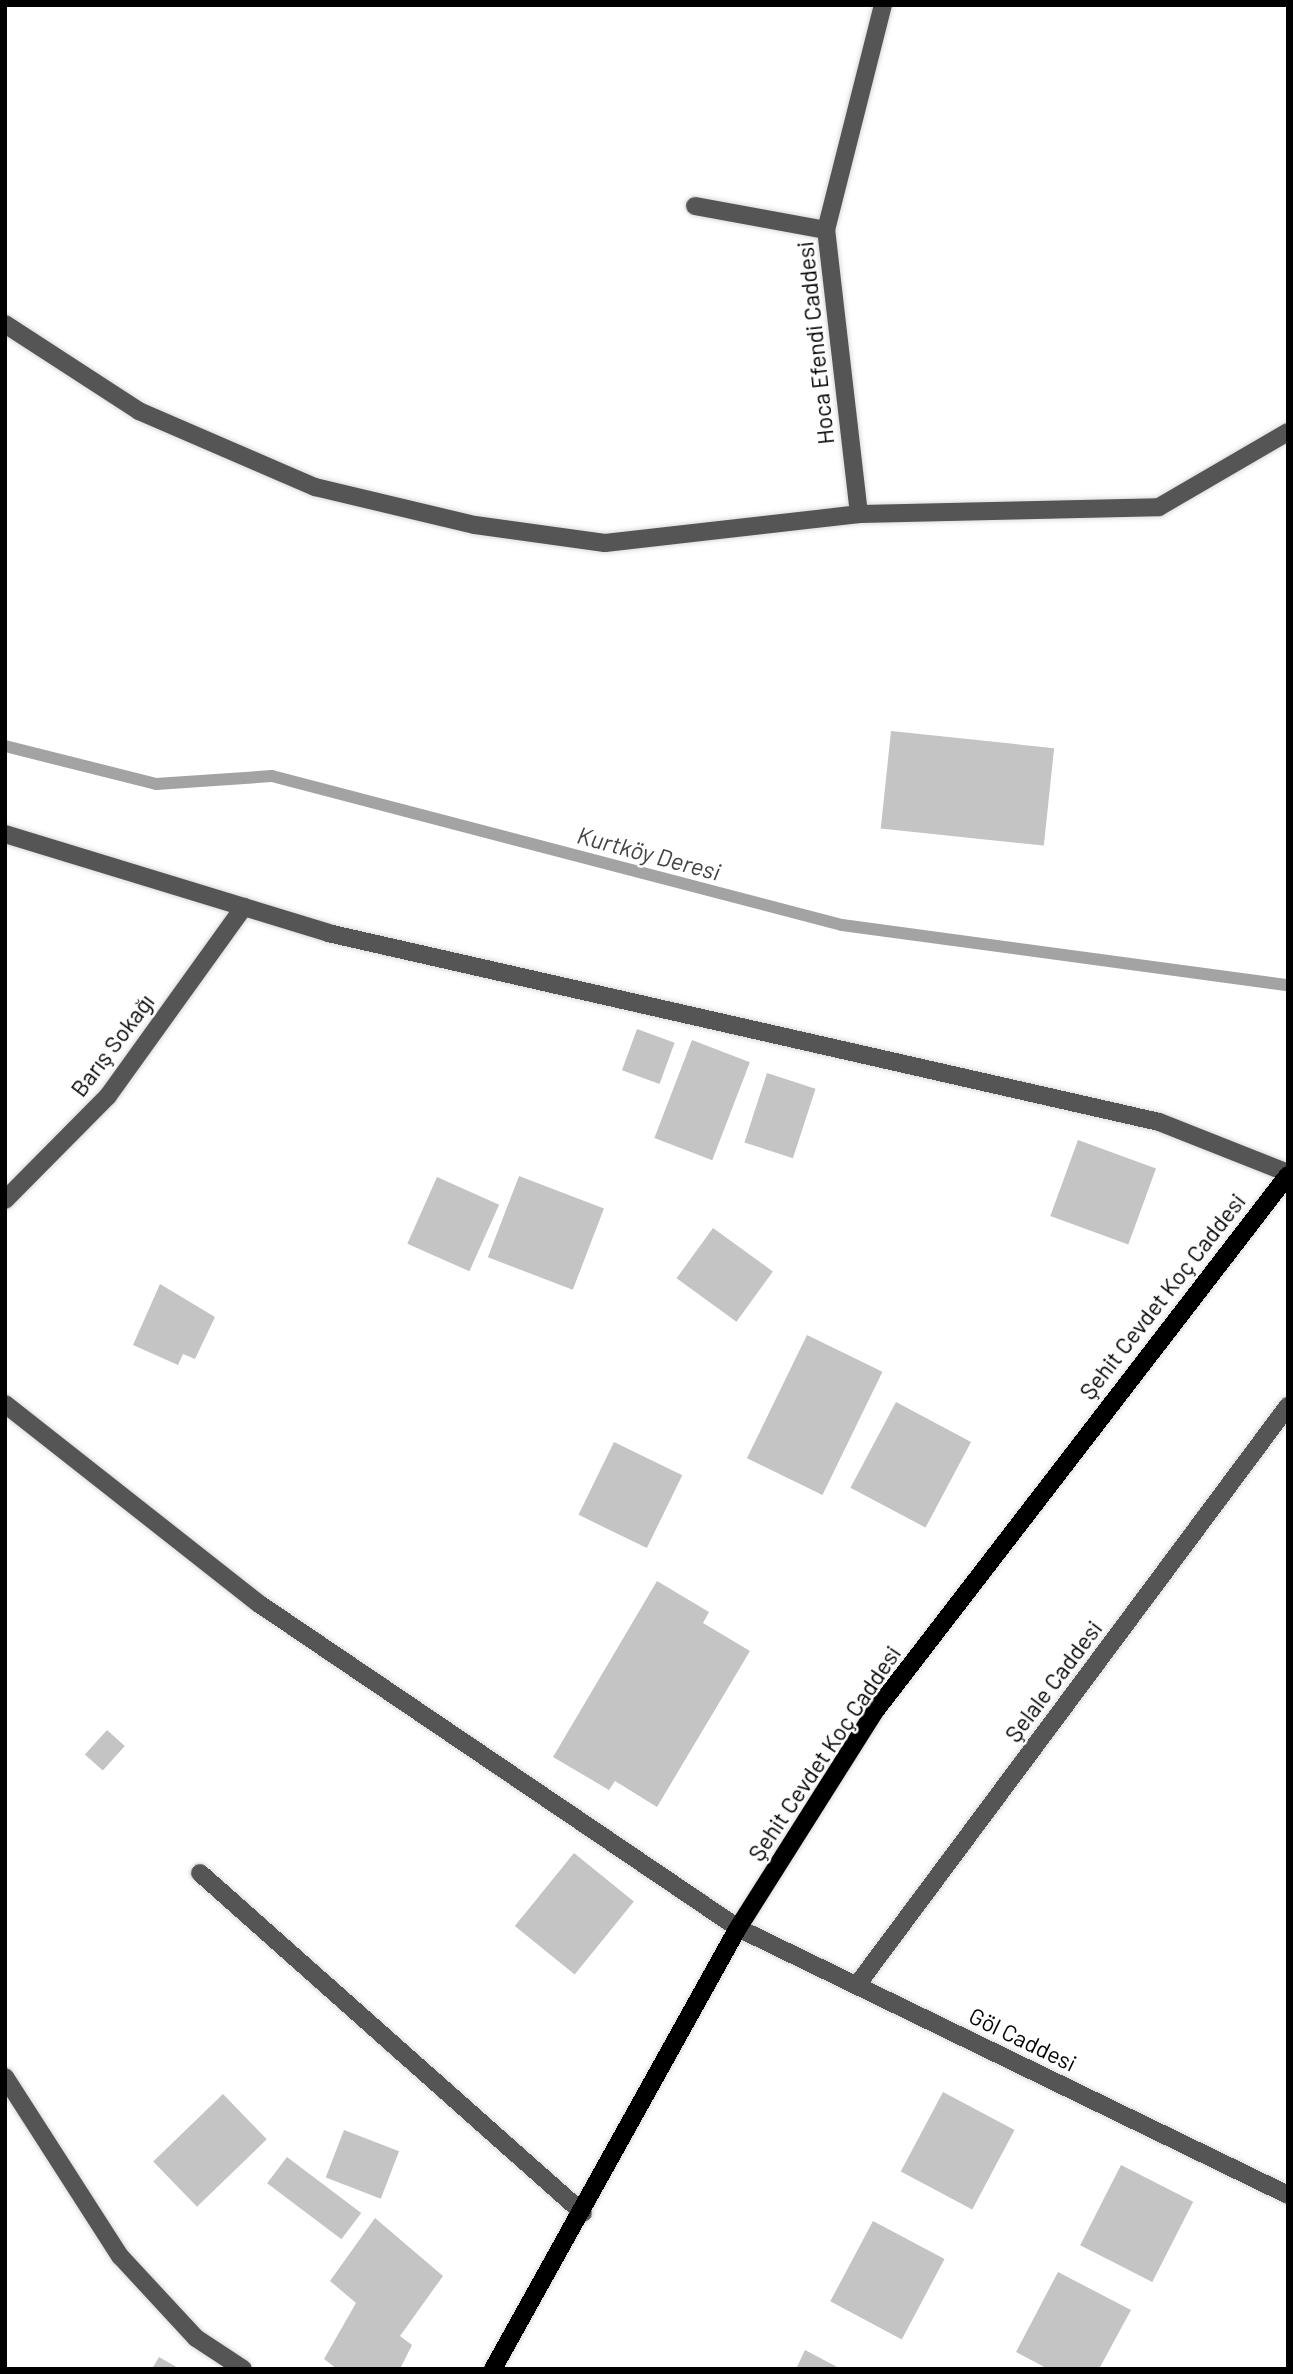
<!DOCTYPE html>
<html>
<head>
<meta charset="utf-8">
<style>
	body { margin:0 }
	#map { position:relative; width:1293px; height:2374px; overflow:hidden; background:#fff; font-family:Barlow,sans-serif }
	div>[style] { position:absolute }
	.stream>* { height:12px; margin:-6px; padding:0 6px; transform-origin:6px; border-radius:6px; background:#a3a3a3 }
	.building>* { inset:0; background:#c4c4c4; transform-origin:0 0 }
	.roads { filter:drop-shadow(0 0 2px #dbdbdb) drop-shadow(0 0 2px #dbdbdb) }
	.minor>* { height:18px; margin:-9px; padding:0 9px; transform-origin:9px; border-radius:9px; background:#555 }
	.major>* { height:18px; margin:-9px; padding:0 9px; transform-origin:9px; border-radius:9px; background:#000 }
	span { translate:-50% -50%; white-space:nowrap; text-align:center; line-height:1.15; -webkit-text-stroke:5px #fff; paint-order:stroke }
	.street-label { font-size:23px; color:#000 }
	.water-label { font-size:24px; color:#444; font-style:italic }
	.frame { position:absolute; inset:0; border:7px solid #000; pointer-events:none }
</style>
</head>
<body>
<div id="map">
	<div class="stream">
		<div style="left:5px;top:746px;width:156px;rotate:14.1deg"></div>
		<div style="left:156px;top:784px;width:116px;rotate:-3.9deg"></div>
		<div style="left:272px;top:776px;width:589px;rotate:14.65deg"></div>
		<div style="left:842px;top:925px;width:450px;rotate:7.7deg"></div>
	</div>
	<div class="building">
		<div style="left:891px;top:731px;width:164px;height:98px;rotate:6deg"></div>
		<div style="left:637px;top:1029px;width:40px;height:44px;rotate:20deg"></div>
		<div style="left:692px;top:1040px;width:62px;height:105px;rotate:21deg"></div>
		<div style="left:767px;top:1073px;width:51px;height:73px;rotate:18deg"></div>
		<div style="left:1078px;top:1140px;width:83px;height:81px;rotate:20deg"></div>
		<div style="left:519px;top:1176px;width:91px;height:87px;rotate:21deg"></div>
		<div style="left:437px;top:1177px;width:68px;height:73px;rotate:24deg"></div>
		<div style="left:713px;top:1228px;width:74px;height:62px;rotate:36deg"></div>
		<div style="clip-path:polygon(160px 1284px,215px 1317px,195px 1359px,183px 1354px,178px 1365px,133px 1345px)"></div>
		<div style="left:807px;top:1335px;width:84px;height:137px;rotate:26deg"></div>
		<div style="left:896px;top:1402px;width:85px;height:97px;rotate:28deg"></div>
		<div style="left:614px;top:1442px;width:76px;height:81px;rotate:26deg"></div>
		<div style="clip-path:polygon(657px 1581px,709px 1612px,703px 1623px,750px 1651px,657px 1807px,615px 1781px,609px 1790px,553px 1757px)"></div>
		<div style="left:107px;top:1730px;width:24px;height:33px;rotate:42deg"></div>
		<div style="left:574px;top:1853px;width:77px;height:94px;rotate:39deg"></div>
		<div style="left:943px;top:2092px;width:81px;height:90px;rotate:28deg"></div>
		<div style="left:223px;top:2094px;width:63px;height:97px;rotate:46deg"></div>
		<div style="left:344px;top:2130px;width:59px;height:51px;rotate:21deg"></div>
		<div style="left:287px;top:2157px;width:93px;height:33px;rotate:37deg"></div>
		<div style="left:1121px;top:2165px;width:81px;height:90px;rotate:27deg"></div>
		<div style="clip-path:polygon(375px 2218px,443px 2276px,400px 2336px,412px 2345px,400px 2369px,337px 2369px,324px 2359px,356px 2303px,330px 2281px)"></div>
		<div style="left:873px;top:2221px;width:81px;height:91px;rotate:28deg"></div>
		<div style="clip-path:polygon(1058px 2272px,1131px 2310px,1099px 2369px,1048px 2369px,1016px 2352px)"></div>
		<div style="clip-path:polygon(805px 2350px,841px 2369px,796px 2369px)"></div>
		<div style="clip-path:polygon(159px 2357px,180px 2369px,152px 2369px)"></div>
	</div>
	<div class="roads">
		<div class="minor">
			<div style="left:695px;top:206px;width:133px;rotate:10.4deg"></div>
			<div style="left:5px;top:324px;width:160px;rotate:33deg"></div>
			<div style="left:139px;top:411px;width:192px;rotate:23.4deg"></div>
			<div style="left:315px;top:487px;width:164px;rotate:13.4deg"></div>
			<div style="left:475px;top:525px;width:131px;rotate:7.9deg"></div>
			<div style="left:605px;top:543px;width:256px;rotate:-6.5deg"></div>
			<div style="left:859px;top:514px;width:300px;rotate:-1.3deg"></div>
			<div style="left:1159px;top:507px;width:149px;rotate:-30.2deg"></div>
			<div style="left:859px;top:514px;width:286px;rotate:-96.6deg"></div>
			<div style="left:826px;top:230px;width:232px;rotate:-75.8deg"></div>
			<div style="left:5px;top:834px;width:338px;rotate:17deg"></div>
			<div style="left:328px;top:933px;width:852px;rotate:12.81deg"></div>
			<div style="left:1159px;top:1122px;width:139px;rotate:21.6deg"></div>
			<div style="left:5px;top:1200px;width:146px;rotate:-45.3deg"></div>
			<div style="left:108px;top:1096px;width:233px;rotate:-54.3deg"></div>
			<div style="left:5px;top:1404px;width:322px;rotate:38.2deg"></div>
			<div style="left:258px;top:1603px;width:580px;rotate:34.1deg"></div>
			<div style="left:738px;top:1928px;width:611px;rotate:25.89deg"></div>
			<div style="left:200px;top:1873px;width:512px;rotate:41.6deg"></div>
			<div style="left:857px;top:1985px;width:722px;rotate:-53.34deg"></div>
			<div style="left:5px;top:2077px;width:213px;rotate:57.3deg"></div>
			<div style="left:120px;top:2256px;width:112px;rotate:47.2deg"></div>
			<div style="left:196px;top:2338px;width:56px;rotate:33.4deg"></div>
		</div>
		<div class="major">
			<div style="left:493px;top:2369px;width:504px;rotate:-60.95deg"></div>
			<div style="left:738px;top:1928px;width:258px;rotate:-57.7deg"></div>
			<div style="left:876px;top:1710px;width:675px;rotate:-52.4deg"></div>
		</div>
	</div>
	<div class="street-label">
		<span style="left:815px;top:343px;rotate:-96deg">Hoca Efendi Caddesi</span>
		<span style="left:112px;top:1045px;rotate:-53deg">Barış Sokağı</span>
		<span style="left:1162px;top:1296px;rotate:-52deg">Şehit Cevdet Koç Caddesi</span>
		<span style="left:1053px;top:1681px;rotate:-53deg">Şelale Caddesi</span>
		<span style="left:824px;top:1753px;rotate:-56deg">Şehit Cevdet Koç Caddesi</span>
		<span style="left:1023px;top:2039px;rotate:26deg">Göl Caddesi</span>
	</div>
	<div class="water-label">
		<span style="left:649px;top:853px;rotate:15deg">Kurtköy Deresi</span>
	</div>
	<div class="frame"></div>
</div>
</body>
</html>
